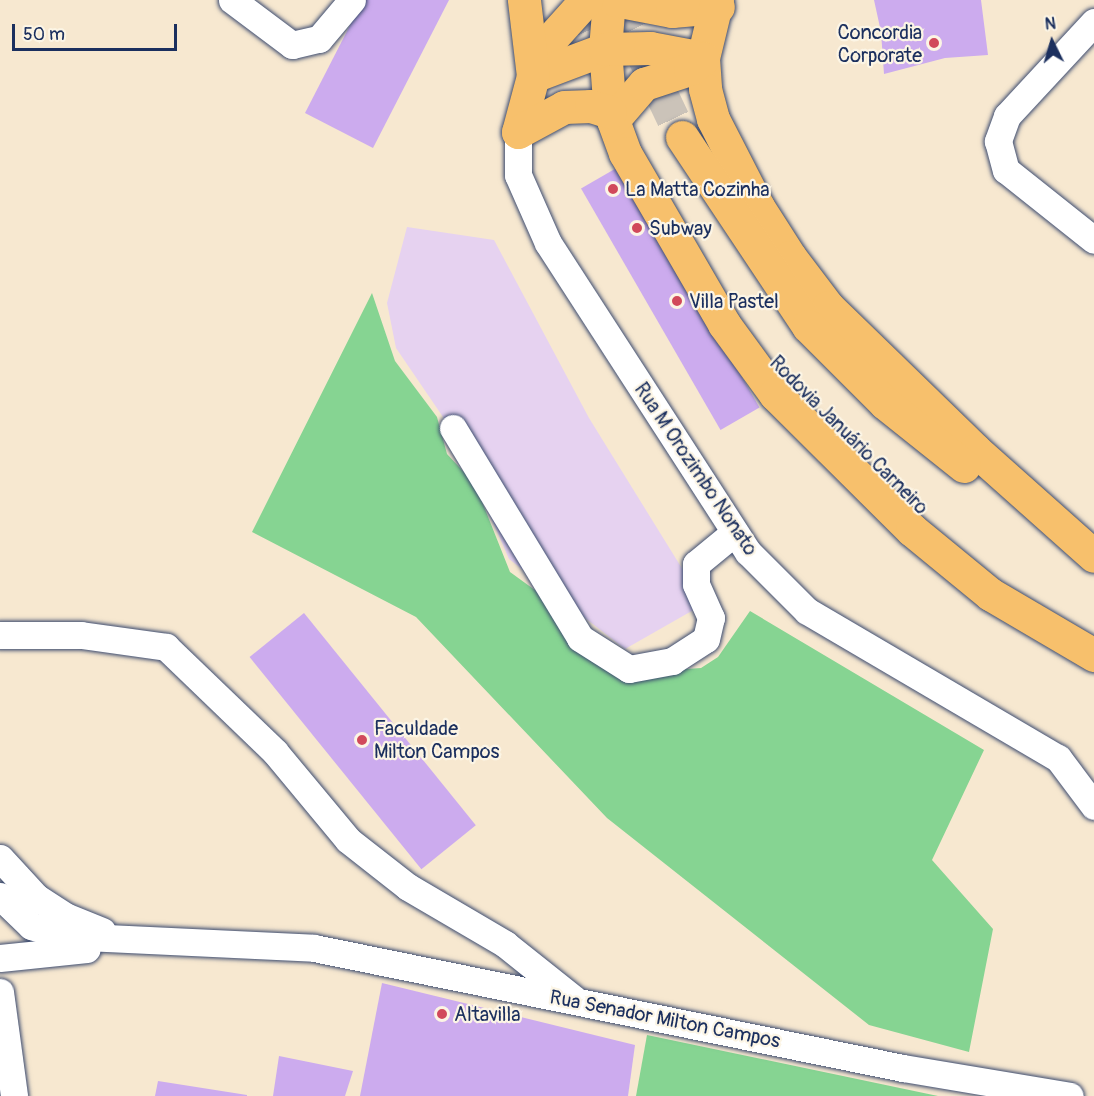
<!DOCTYPE html>
<html>
<head>
<meta charset="utf-8">
<style>
	body { margin:0 }
	#map { position:relative; width:1094px; height:1096px; overflow:hidden; background:#f7e8d0; font-family:Pangolin,sans-serif }
	div>[style] { position:absolute }
	.built>* { inset:0; background:#e6d2f0 }
	.green>* { inset:0; background:#86d492 }
	.building>* { inset:0; background:#ccabee; transform-origin:0 0 }
	.highway-tunnel>* { height:33px; margin-top:-16.5px; transform-origin:0; background:repeating-linear-gradient(90deg,#cbc3b9 0 33px,transparent 0 49px) }
	.roads { filter:drop-shadow(0 0 2px #3c4b6f) drop-shadow(0 0 2px #3c4b6f) }
	.minor>* { height:27px; margin:-13.5px; padding:0 13.5px; transform-origin:13.5px; border-radius:13.5px; background:#fff }
	.highway>* { height:33px; margin:-16.5px; padding:0 16.5px; transform-origin:16.5px; border-radius:16.5px; background:#f7c06c }
	.dots>* { width:16px; height:16px; translate:-50% -50%; box-sizing:border-box; border:3px solid #fcf5e5; border-radius:50% }
	span { translate:-50% -50%; white-space:nowrap; text-align:center; line-height:1.15; -webkit-text-stroke:4.5px #fcf5e5; paint-order:stroke }
	.poi-label { font-size:20px; color:#1b2f5e }
	.right { translate:-100% -50%; text-align:right }
	.left { translate:0 -50%; text-align:left }
	.street-label { font-size:20px; color:#1b2f5e }
	.north { position:absolute; left:1022px; top:12px; width:60px; height:60px; -webkit-text-stroke:4px #fcf5e5; paint-order:stroke; rotate:355deg; font-size:16px; font-weight:700; line-height:24px; text-align:center; color:#1b2f5e }
	.north::after { content:''; display:block; margin:auto; width:21px; height:27px; background:#1b2f5e; clip-path:polygon(50% 0,100% 100%,50% 72%,0 100%) }
	.scale { position:absolute; left:12px; top:24px; width:165px; height:27px; box-sizing:border-box; border:3px solid #1b2f5e; border-top:0; padding-left:8px; font-size:18px; line-height:21px; white-space:nowrap; color:#1b2f5e; -webkit-text-stroke:4px #fcf5e5; paint-order:stroke }
</style>
</head>
<body>
<div id="map">
	<div class="built">
		<div style="clip-path:polygon(407px 227px,494px 240px,589px 418px,704px 604px,625px 649px,509px 559px,473px 476px,448px 443px,443px 417px,396px 348px,387px 303px)"></div>
	</div>
	<div class="green">
		<div style="clip-path:polygon(372px 293px,395px 361px,437px 417px,447px 454px,475px 484px,510px 572px,612px 646px,658px 671px,701px 668px,718px 657px,750px 611px,984px 750px,932px 860px,993px 929px,969px 1052px,869px 1025px,607px 818px,416px 617px,252px 532px)"></div>
		<div style="clip-path:polygon(647px 1035px,938px 1096px,636px 1096px)"></div>
	</div>
	<div class="building">
		<div style="clip-path:polygon(363px 0,449px 0,373px 148px,305px 113px)"></div>
		<div style="clip-path:polygon(874px 0,981px 0,988px 55px,945px 58px,884px 74px,881px 32px)"></div>
		<div style="left:620px;top:166px;width:279px;height:45px;rotate:60deg"></div>
		<div style="left:304px;top:613px;width:273px;height:70px;rotate:51deg"></div>
		<div style="clip-path:polygon(382px 983px,635px 1045px,628px 1096px,360px 1096px)"></div>
		<div style="clip-path:polygon(279px 1056px,353px 1071px,345px 1096px,273px 1096px)"></div>
		<div style="clip-path:polygon(158px 1081px,247px 1095px,247px 1096px,155px 1096px)"></div>
	</div>
	<div class="highway-tunnel">
		<div style="left:575px;top:0;width:82px;rotate:66.3deg"></div>
		<div style="left:617px;top:0;width:152px;rotate:64.6deg"></div>
	</div>
	<div class="roads">
		<div class="minor">
			<div style="left:232px;top:0;width:75px;rotate:36.9deg"></div>
			<div style="left:292px;top:45px;width:28px;rotate:-13deg"></div>
			<div style="left:319px;top:39px;width:51px;rotate:-49.8deg"></div>
			<div style="left:1094px;top:22px;width:128px;rotate:132.8deg"></div>
			<div style="left:1007px;top:116px;width:27px;rotate:110deg"></div>
			<div style="left:998px;top:141px;width:30px;rotate:75deg"></div>
			<div style="left:1006px;top:170px;width:112px;rotate:38.5deg"></div>
			<div style="left:518px;top:132px;width:43px;rotate:90deg"></div>
			<div style="left:518px;top:175px;width:74px;rotate:66.2deg"></div>
			<div style="left:548px;top:243px;width:368px;rotate:57.1deg"></div>
			<div style="left:748px;top:552px;width:83px;rotate:45deg"></div>
			<div style="left:807px;top:611px;width:291px;rotate:30.4deg"></div>
			<div style="left:1058px;top:758px;width:60px;rotate:53.1deg"></div>
			<div style="left:453px;top:428px;width:245px;rotate:58.8deg"></div>
			<div style="left:580px;top:638px;width:58px;rotate:32.3deg"></div>
			<div style="left:629px;top:669px;width:44px;rotate:-10.5deg"></div>
			<div style="left:672px;top:661px;width:40px;rotate:-32.9deg"></div>
			<div style="left:706px;top:639px;width:22px;rotate:-77deg"></div>
			<div style="left:711px;top:618px;width:37px;rotate:-114deg"></div>
			<div style="left:696px;top:584px;width:20px;rotate:-90deg"></div>
			<div style="left:696px;top:564px;width:50px;rotate:-39.4deg"></div>
			<div style="left:0;top:635px;width:81px"></div>
			<div style="left:81px;top:635px;width:86px;rotate:8deg"></div>
			<div style="left:166px;top:647px;width:151px;rotate:43.9deg"></div>
			<div style="left:275px;top:752px;width:114px;rotate:50.3deg"></div>
			<div style="left:348px;top:840px;width:76px;rotate:38.1deg"></div>
			<div style="left:408px;top:887px;width:113px;rotate:30.4deg"></div>
			<div style="left:505px;top:944px;width:88px;rotate:38.6deg"></div>
			<div style="left:0;top:858px;width:53px;rotate:47.3deg"></div>
			<div style="left:36px;top:897px;width:35px;rotate:33deg"></div>
			<div style="left:65px;top:916px;width:40px;rotate:22deg"></div>
			<div style="left:0;top:896px;width:43px;rotate:44.1deg"></div>
			<div style="left:31px;top:926px;width:34px;rotate:17deg"></div>
			<div style="left:64px;top:936px;width:250px;rotate:2.7deg"></div>
			<div style="left:314px;top:948px;width:601px;rotate:11.52deg"></div>
			<div style="left:903px;top:1068px;width:169px;rotate:9.5deg"></div>
			<div style="left:0;top:958px;width:87px;rotate:-5.9deg"></div>
			<div style="left:0;top:992px;width:105px;rotate:82.3deg"></div>
		</div>
		<div class="highway">
			<div style="left:609px;top:0;width:49px;rotate:94.7deg"></div>
			<div style="left:605px;top:49px;width:63px;rotate:85.5deg"></div>
			<div style="left:610px;top:112px;width:44px;rotate:69.9deg"></div>
			<div style="left:625px;top:153px;width:198px;rotate:59.9deg"></div>
			<div style="left:724px;top:324px;width:87px;rotate:53.9deg"></div>
			<div style="left:775px;top:394px;width:193px;rotate:44.8deg"></div>
			<div style="left:912px;top:530px;width:101px;rotate:39.4deg"></div>
			<div style="left:990px;top:594px;width:121px;rotate:30.4deg"></div>
			<div style="left:615px;top:0;width:58px;rotate:10.9deg"></div>
			<div style="left:672px;top:11px;width:46px;rotate:-5deg"></div>
			<div style="left:717px;top:0;width:60px;rotate:103.6deg"></div>
			<div style="left:703px;top:58px;width:31px;rotate:86deg"></div>
			<div style="left:705px;top:89px;width:31px;rotate:75deg"></div>
			<div style="left:713px;top:119px;width:99px;rotate:62.9deg"></div>
			<div style="left:758px;top:207px;width:59px;rotate:57.4deg"></div>
			<div style="left:790px;top:257px;width:63px;rotate:52.8deg"></div>
			<div style="left:828px;top:307px;width:205px;rotate:44.2deg"></div>
			<div style="left:975px;top:450px;width:159px;rotate:41.7deg"></div>
			<div style="left:532px;top:60px;width:81px;rotate:-48deg"></div>
			<div style="left:533px;top:76px;width:77px;rotate:-20.6deg"></div>
			<div style="left:605px;top:49px;width:45px;rotate:-1.3deg"></div>
			<div style="left:650px;top:48px;width:54px;rotate:10.7deg"></div>
			<div style="left:613px;top:120px;width:48px;rotate:-49.3deg"></div>
			<div style="left:644px;top:84px;width:48px;rotate:-18.1deg"></div>
			<div style="left:690px;top:69px;width:17px;rotate:-40deg"></div>
			<div style="left:518px;top:132px;width:58px;rotate:-75deg"></div>
			<div style="left:533px;top:76px;width:77px;rotate:-96.8deg"></div>
			<div style="left:518px;top:132px;width:52px;rotate:-28.5deg"></div>
			<div style="left:564px;top:107px;width:27px;rotate:-2deg"></div>
			<div style="left:591px;top:106px;width:20px;rotate:18deg"></div>
			<div style="left:682px;top:137px;width:227px;rotate:56.3deg"></div>
			<div style="left:808px;top:326px;width:109px;rotate:45deg"></div>
			<div style="left:885px;top:403px;width:101px;rotate:38.6deg"></div>
		</div>
	</div>
	<div class="dots">
		<div style="left:934px;top:43px;background:#d1495b"></div>
		<div style="left:613px;top:189px;background:#d1495b"></div>
		<div style="left:637px;top:228px;background:#d1495b"></div>
		<div style="left:677px;top:301px;background:#d1495b"></div>
		<div style="left:362px;top:740px;background:#d1495b"></div>
		<div style="left:442px;top:1014px;background:#d1495b"></div>
	</div>
	<div class="poi-label">
		<span class="right" style="left:922px;top:44px">Concordia<br>Corporate</span>
		<span class="left" style="left:625px;top:189px">La Matta Cozinha</span>
		<span class="left" style="left:649px;top:228px">Subway</span>
		<span class="left" style="left:689px;top:301px">Villa Pastel</span>
		<span class="left" style="left:374px;top:740px">Faculdade<br>Milton Campos</span>
		<span class="left" style="left:454px;top:1014px">Altavilla</span>
	</div>
	<div class="street-label">
		<span style="left:849px;top:435px;rotate:45deg">Rodovia Januário Carneiro</span>
		<span style="left:696px;top:469px;rotate:56deg">Rua M Orozimbo Nonato</span>
		<span style="left:665px;top:1019px;rotate:11deg">Rua Senador Milton Campos</span>
	</div>
	<div class="north">N</div>
	<div class="scale">50 m</div>
</div>
</body>
</html>
